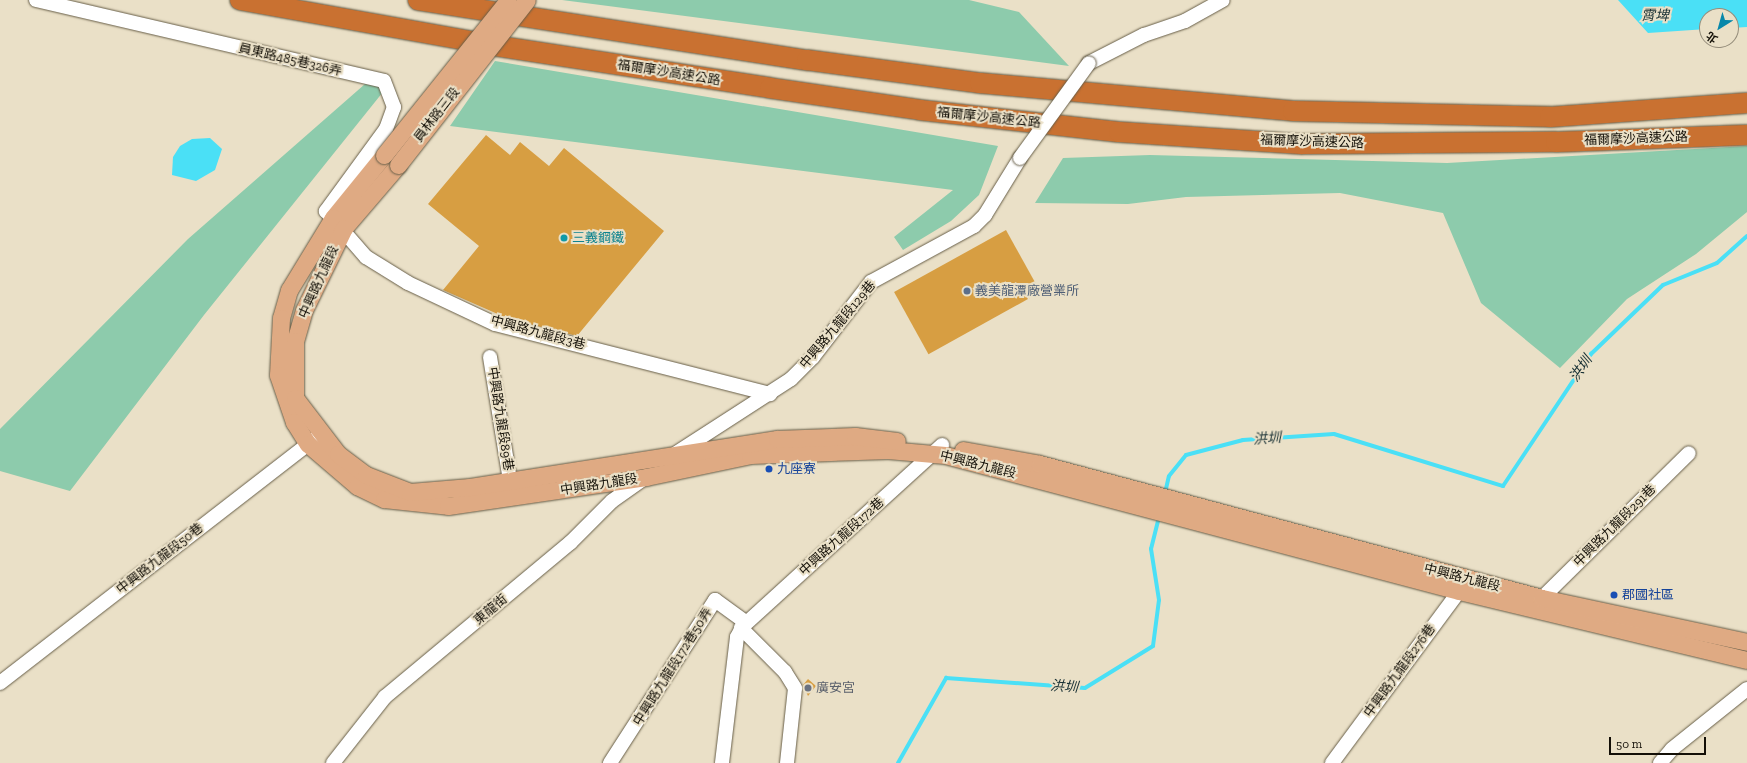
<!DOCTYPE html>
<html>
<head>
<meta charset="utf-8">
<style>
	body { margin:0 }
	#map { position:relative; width:1747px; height:763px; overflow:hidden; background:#eae0c7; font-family:"Zilla Slab","Noto Sans TC",serif }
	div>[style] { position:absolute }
	.green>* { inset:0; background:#8dcbac }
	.water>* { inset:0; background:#4ae0f6 }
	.stream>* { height:4px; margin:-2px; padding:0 2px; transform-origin:2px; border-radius:2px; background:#4ae0f6 }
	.building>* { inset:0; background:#d79e42; transform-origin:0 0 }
	.roads { filter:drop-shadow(0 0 1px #675e48) drop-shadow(0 0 1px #675e48) }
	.minor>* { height:14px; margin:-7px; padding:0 7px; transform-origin:7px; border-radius:7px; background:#fff }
	.major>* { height:17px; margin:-8.5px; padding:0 8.5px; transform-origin:8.5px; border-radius:8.5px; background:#dfaa83 }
	.highway>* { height:20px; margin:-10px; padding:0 10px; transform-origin:10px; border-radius:10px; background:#c97131 }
	.bridges { filter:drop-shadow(0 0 1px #675e48) drop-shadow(0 0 1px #675e48) }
	.minor-bridge>* { height:14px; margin:-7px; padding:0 7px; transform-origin:7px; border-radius:7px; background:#fff }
	.major-bridge>* { height:17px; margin:-8.5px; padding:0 8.5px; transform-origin:8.5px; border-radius:8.5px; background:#dfaa83 }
	.dots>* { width:11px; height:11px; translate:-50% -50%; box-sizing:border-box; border:2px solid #eae0c7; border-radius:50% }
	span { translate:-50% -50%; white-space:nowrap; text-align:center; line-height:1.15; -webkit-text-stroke:4px #eae0c7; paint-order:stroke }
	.street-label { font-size:13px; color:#130f07 }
	.culture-label { font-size:13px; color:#0d838f }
	.left { translate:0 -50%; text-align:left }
	.service-label { font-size:13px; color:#4e5e75 }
	.transit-label { font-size:13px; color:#164399 }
	.worship-label { font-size:13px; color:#5b616d }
	.water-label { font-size:14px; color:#193135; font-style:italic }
	.north { position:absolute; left:1699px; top:8px; width:40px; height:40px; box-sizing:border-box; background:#eae0c7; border:1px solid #948c7a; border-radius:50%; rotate:217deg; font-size:11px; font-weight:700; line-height:16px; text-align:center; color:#130f07 }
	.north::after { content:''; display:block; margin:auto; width:14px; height:18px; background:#0888aa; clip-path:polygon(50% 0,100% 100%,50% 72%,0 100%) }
	.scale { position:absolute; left:1609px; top:737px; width:97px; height:18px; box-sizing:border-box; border:2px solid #130f07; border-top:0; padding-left:5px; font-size:12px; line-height:14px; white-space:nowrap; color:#130f07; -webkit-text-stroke:3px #eae0c7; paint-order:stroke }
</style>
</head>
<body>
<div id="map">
	<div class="green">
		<div style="clip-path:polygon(562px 0,969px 0,1019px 12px,1069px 66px)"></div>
		<div style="clip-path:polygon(495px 61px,998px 146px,979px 195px,951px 221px,903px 250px,894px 237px,953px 190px,450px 126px)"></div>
		<div style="clip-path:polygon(365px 84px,387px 87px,204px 315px,70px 491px,0 471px,0 429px,188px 239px)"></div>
		<div style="clip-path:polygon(1747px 146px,1747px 212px,1696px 254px,1627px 299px,1560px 368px,1481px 303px,1443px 213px,1340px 193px,1186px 197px,1128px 204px,1035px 203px,1063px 158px,1150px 155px,1447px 163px)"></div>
	</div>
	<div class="water">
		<div style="clip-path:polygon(1618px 0,1747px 0,1747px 27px,1731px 28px,1731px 16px,1707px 16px,1707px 29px,1648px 33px)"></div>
		<div style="clip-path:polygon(210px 138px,222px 149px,215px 170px,196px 181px,172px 175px,173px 157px,180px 146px,192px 139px)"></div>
	</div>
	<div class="stream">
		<div style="left:1165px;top:493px;width:17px;rotate:-77deg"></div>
		<div style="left:1169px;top:476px;width:27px;rotate:-51deg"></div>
		<div style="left:1186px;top:455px;width:59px;rotate:-14.7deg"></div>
		<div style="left:1243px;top:440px;width:91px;rotate:-3.8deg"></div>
		<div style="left:1334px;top:434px;width:177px;rotate:17.1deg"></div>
		<div style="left:1503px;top:486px;width:159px;rotate:-56.3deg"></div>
		<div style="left:1591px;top:354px;width:100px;rotate:-43.8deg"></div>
		<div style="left:1663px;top:285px;width:58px;rotate:-22.2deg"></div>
		<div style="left:1717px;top:263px;width:40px;rotate:-42deg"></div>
		<div style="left:898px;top:763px;width:98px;rotate:-60.5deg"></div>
		<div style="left:946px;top:678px;width:139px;rotate:4.1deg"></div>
		<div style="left:1085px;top:688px;width:80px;rotate:-31.7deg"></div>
		<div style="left:1153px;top:646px;width:46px;rotate:-82.6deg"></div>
		<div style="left:1159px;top:600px;width:52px;rotate:-98.9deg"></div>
		<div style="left:1151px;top:549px;width:33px;rotate:-76deg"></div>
	</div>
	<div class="building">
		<div style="clip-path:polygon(486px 135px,510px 155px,520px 142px,549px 166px,564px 148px,664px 231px,577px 336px,509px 319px,443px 290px,479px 246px,428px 204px)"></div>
		<div style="left:1006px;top:230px;width:71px;height:128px;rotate:61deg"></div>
		<div style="clip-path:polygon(808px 679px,816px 686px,808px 696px,803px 685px)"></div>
	</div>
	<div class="roads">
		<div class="minor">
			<div style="left:36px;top:0;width:357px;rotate:13.1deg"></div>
			<div style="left:384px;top:81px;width:28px;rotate:69deg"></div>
			<div style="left:394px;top:107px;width:23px;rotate:110deg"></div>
			<div style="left:386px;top:129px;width:102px;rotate:126.2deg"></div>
			<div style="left:326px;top:211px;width:61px;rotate:49deg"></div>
			<div style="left:366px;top:257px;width:49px;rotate:31.8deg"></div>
			<div style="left:408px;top:283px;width:96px;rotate:25.2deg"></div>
			<div style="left:495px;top:324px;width:284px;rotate:14.3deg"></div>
			<div style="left:1089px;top:63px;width:62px;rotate:-27deg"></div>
			<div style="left:1144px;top:35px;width:43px;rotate:-18.9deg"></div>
			<div style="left:1185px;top:21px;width:43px;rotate:-28.9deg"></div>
			<div style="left:490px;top:357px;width:126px;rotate:80.8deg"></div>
			<div style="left:675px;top:454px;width:138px;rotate:-32.9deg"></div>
			<div style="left:791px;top:379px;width:31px;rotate:-45deg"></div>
			<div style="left:813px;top:357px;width:95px;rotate:-52.3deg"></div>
			<div style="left:871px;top:282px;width:117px;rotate:-28.5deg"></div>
			<div style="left:974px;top:226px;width:16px;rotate:-45deg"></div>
			<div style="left:985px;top:215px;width:67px;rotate:-58.4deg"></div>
			<div style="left:1542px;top:598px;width:206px;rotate:-44.6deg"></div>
			<div style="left:0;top:683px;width:401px;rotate:-37.8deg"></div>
			<div style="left:333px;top:763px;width:84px;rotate:-51.8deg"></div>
			<div style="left:385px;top:697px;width:241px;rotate:-39.8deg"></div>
			<div style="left:570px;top:543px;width:59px;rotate:-45deg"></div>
			<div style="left:612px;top:501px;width:42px;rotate:-35.2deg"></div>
			<div style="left:610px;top:763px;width:194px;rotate:-57.2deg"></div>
			<div style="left:715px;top:600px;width:37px;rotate:36deg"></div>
			<div style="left:745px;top:622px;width:17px;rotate:118deg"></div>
			<div style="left:737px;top:637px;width:127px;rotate:96.8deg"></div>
			<div style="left:787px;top:763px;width:75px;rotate:-83.9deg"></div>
			<div style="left:795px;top:688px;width:19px;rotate:-122deg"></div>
			<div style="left:785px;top:672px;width:62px;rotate:-135deg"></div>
			<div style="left:741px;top:628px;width:272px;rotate:-42.3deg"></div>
			<div style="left:1332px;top:763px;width:224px;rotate:-53.5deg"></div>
			<div style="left:1660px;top:763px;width:18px;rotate:-49deg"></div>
			<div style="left:1672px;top:749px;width:96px;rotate:-38.7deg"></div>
		</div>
		<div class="major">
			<div style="left:384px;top:155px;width:81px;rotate:129deg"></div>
			<div style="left:333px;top:218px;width:84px;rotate:121.4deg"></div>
			<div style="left:289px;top:290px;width:29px;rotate:106deg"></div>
			<div style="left:281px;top:318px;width:57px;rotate:93deg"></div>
			<div style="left:278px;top:375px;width:50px;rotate:71.2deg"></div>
			<div style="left:294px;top:422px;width:26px;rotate:58deg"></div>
			<div style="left:308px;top:444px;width:65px;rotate:40.6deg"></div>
			<div style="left:357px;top:486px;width:30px;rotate:26deg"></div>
			<div style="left:384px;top:499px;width:64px;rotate:6.2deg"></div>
			<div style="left:448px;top:506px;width:200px;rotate:-8.3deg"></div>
			<div style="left:646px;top:477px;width:106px;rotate:-11.9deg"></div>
			<div style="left:750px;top:455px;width:138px;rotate:-2.1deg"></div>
			<div style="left:888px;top:450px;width:57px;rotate:5deg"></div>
			<div style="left:945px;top:455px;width:532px;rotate:14.82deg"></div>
			<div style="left:1459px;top:591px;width:296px;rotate:13.5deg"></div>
			<div style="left:398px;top:165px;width:83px;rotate:130.6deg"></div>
			<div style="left:344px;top:228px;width:91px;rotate:116deg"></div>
			<div style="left:304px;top:310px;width:32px;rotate:106deg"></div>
			<div style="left:295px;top:341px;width:57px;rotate:90deg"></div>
			<div style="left:295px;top:398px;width:71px;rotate:52.5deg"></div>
			<div style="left:338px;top:454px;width:35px;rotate:37deg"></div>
			<div style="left:366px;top:475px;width:47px;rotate:21.1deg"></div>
			<div style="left:410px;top:492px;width:60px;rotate:-4.8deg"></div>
			<div style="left:470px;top:487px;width:311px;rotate:-8.9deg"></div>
			<div style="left:777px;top:439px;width:78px;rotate:-2.2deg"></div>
			<div style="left:855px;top:436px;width:42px;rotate:6.8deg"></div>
			<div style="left:963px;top:450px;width:78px;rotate:10.3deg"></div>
			<div style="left:1040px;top:464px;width:520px;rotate:14.95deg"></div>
			<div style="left:1542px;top:598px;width:210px;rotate:12.1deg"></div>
		</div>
		<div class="highway">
			<div style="left:240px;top:0;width:261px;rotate:10.1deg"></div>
			<div style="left:497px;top:46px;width:276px;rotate:8.7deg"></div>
			<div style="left:770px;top:88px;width:152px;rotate:8.3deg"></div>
			<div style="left:920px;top:110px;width:200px;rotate:6.3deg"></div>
			<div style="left:1119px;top:132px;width:183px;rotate:3.8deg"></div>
			<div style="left:1302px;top:144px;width:254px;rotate:-0.5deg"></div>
			<div style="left:1556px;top:142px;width:191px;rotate:-2.1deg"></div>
			<div style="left:418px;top:0;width:394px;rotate:8.8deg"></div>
			<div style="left:807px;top:60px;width:175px;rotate:7.6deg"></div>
			<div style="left:980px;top:83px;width:314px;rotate:5.1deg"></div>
			<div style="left:1293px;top:111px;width:257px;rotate:1.3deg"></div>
			<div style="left:1550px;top:117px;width:197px;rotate:-4.1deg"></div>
		</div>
	</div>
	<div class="bridges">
		<div class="minor-bridge">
			<div style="left:1020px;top:158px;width:117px;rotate:-54deg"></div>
		</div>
		<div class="major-bridge">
			<div style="left:384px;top:155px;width:198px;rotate:-51.3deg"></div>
			<div style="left:398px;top:165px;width:209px;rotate:-52deg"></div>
		</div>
	</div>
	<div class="dots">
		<div style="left:564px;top:238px;background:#0f9aa8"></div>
		<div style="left:967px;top:291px;background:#5c6f8a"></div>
		<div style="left:769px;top:469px;background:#1a4fb4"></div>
		<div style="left:1614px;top:595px;background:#1a4fb4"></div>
		<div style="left:808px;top:688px;background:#6b7280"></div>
	</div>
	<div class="street-label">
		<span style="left:290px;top:60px;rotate:13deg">員東路485巷326弄</span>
		<span style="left:669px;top:73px;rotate:9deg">福爾摩沙高速公路</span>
		<span style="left:437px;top:115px;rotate:-52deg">員林路三段</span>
		<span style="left:989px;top:118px;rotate:6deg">福爾摩沙高速公路</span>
		<span style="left:1636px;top:139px;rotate:-2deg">福爾摩沙高速公路</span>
		<span style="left:1312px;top:142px;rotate:2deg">福爾摩沙高速公路</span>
		<span style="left:319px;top:282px;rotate:-66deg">中興路九龍段</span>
		<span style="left:838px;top:325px;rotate:-50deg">中興路九龍段129巷</span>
		<span style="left:538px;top:333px;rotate:15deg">中興路九龍段3巷</span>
		<span style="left:500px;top:419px;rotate:81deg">中興路九龍段89巷</span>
		<span style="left:978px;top:465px;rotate:14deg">中興路九龍段</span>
		<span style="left:599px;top:485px;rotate:-9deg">中興路九龍段</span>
		<span style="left:1615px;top:526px;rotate:-45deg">中興路九龍段291巷</span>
		<span style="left:842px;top:537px;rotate:-42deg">中興路九龍段172巷</span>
		<span style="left:160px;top:559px;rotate:-38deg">中興路九龍段50巷</span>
		<span style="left:1462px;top:578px;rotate:14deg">中興路九龍段</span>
		<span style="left:491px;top:610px;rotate:-40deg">東龍街</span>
		<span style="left:673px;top:667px;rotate:-58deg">中興路九龍段172巷50弄</span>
		<span style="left:1400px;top:671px;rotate:-54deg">中興路九龍段276巷</span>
	</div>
	<div class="culture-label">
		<span class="left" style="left:572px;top:238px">三義鋼鐵</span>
	</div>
	<div class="service-label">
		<span class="left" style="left:975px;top:291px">義美龍潭廠營業所</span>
	</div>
	<div class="transit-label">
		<span class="left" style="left:777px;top:469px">九座寮</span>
		<span class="left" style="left:1622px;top:595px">郡國社區</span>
	</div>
	<div class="worship-label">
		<span class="left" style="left:816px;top:688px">廣安宮</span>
	</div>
	<div class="water-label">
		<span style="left:1655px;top:16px">霄埤</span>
		<span style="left:1581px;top:369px;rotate:-55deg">洪圳</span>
		<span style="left:1267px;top:439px;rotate:-4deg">洪圳</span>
		<span style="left:1064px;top:687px;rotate:4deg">洪圳</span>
	</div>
	<div class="north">北</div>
	<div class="scale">50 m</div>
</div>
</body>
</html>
